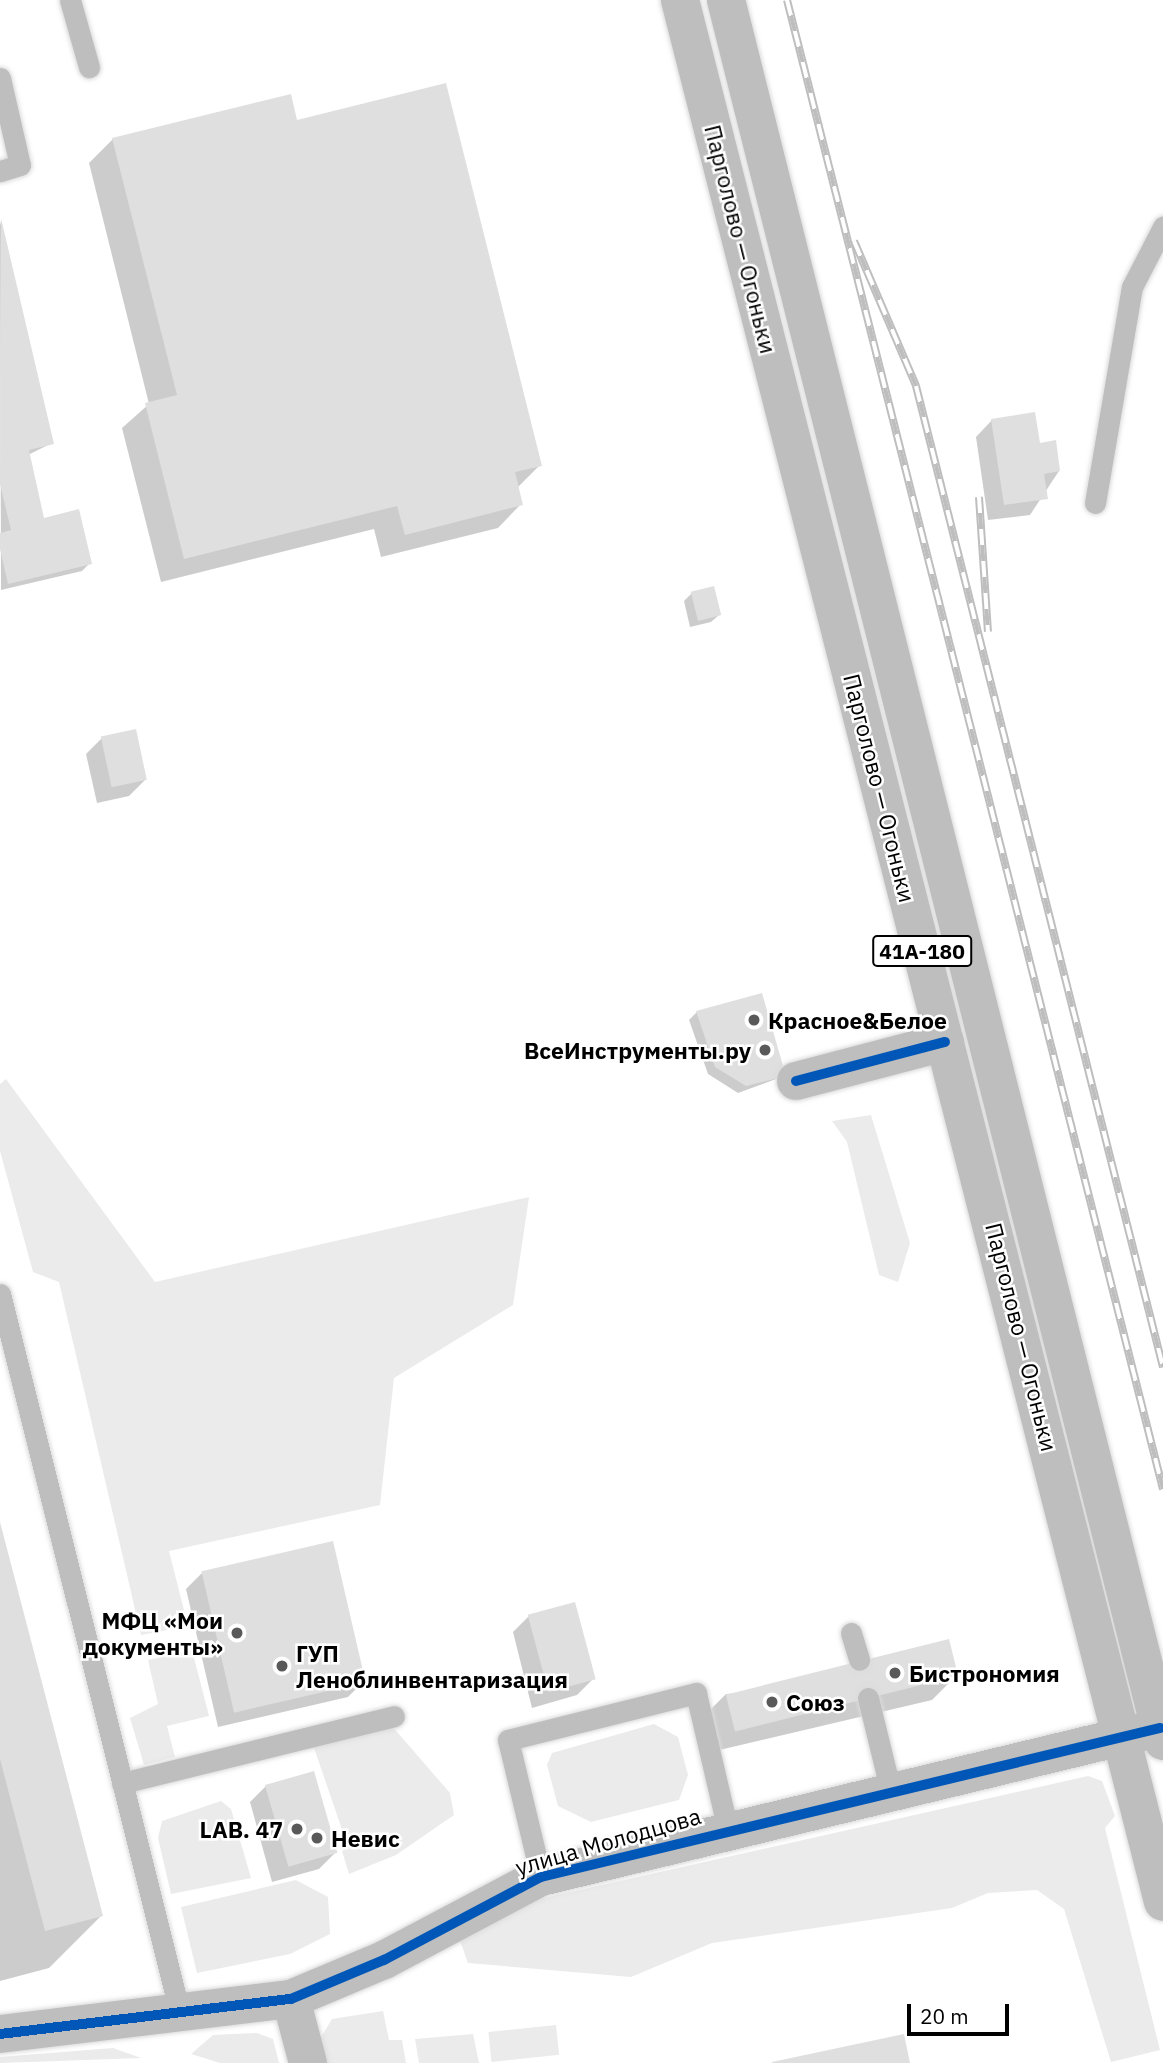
<!DOCTYPE html>
<html>
<head>
<meta charset="utf-8">
<style>
	body { margin:0 }
	#map { position:relative; width:1163px; height:2063px; overflow:hidden; background:#fff; font-family:"IBM Plex Sans",sans-serif }
	div>[style] { position:absolute }
	.green>* { inset:0; background:#ebebeb; transform-origin:0 0 }
	.shadow>* { inset:0; background:#0003 }
	.building>* { inset:0; background:#dfdfdf; transform-origin:0 0 }
	.roads { filter:drop-shadow(0 0 2px #dbdbdb) drop-shadow(0 0 2px #dbdbdb) }
	.service>* { height:21px; margin:-10.5px; padding:0 10.5px; transform-origin:10.5px; border-radius:10.5px; background:#bebebe }
	.minor>* { height:38px; margin:-19px; padding:0 19px; transform-origin:19px; border-radius:19px; background:#bebebe }
	.primary>* { height:38px; margin:-19px; padding:0 19px; transform-origin:19px; border-radius:19px; background:#bebebe }
	.rail>* { height:8px; margin-top:-4px; transform-origin:0; background:repeating-linear-gradient(90deg,#fff 0 16px,#bebebe 0 32px); box-sizing:border-box; border-block:2px solid #bebebe }
	.cycleway>* { height:10px; margin:-5px; padding:0 5px; transform-origin:5px; border-radius:5px; background:#0057b8 }
	.dots>* { width:19px; height:19px; translate:-50% -50%; box-sizing:border-box; border:4px solid #fff; border-radius:50% }
	span { translate:-50% -50%; white-space:nowrap; text-align:center; line-height:1.15; -webkit-text-stroke:5px #fff; paint-order:stroke }
	.shield-label span { padding:2px 5px; background:#fff; border:2px solid; border-radius:5px; -webkit-text-stroke-width:0 }
	.shield-label { font-size:21px; color:#000; font-weight:700 }
	.street-label { font-size:23px; color:#000 }
	.poi-label { font-size:23px; color:#000; font-weight:700 }
	.left { translate:0 -50%; text-align:left }
	.right { translate:-100% -50%; text-align:right }
	.scale { position:absolute; left:907px; top:2004px; width:102px; height:32px; box-sizing:border-box; border:4px solid #000; border-top:0; padding-left:9px; font-size:21px; line-height:24px; white-space:nowrap; color:#000; -webkit-text-stroke:5px #fff; paint-order:stroke }
</style>
</head>
<body>
<div id="map">
	<div class="green">
		<div style="clip-path:polygon(6px 1079px,155px 1282px,529px 1197px,513px 1305px,394px 1378px,380px 1505px,169px 1551px,188px 1626px,141px 1635px,59px 1282px,33px 1272px,0 1151px,0 1084px)"></div>
		<div style="clip-path:polygon(871px 1115px,910px 1243px,898px 1282px,879px 1275px,847px 1142px,832px 1121px)"></div>
		<div style="clip-path:polygon(192px 1650px,209px 1716px,167px 1726px,175px 1757px,144px 1765px,130px 1718px,158px 1704px,148px 1660px)"></div>
		<div style="clip-path:polygon(654px 1724px,678px 1737px,688px 1775px,679px 1800px,591px 1822px,558px 1806px,547px 1765px,552px 1753px)"></div>
		<div style="clip-path:polygon(391px 1725px,450px 1793px,454px 1815px,396px 1855px,349px 1874px,342px 1851px,348px 1847px,312px 1742px)"></div>
		<div style="clip-path:polygon(1088px 1776px,1102px 1781px,1115px 1816px,1105px 1828px,1160px 2050px,1111px 2062px,1064px 1909px,1037px 1890px,988px 1893px,952px 1908px,712px 1943px,631px 1977px,468px 1963px,459px 1938px,504px 1907px)"></div>
		<div style="clip-path:polygon(221px 1801px,231px 1809px,251px 1878px,171px 1894px,158px 1838px,162px 1821px)"></div>
		<div style="clip-path:polygon(296px 1880px,328px 1897px,330px 1934px,290px 1954px,197px 1973px,181px 1907px)"></div>
		<div style="clip-path:polygon(383px 2011px,389px 2040px,402px 2040px,406px 2063px,321px 2063px,318px 2042px,332px 2019px)"></div>
		<div style="left:556px;top:2025px;width:30px;height:68px;rotate:84deg"></div>
		<div style="clip-path:polygon(257px 2033px,273px 2039px,279px 2063px,220px 2063px,191px 2054px,213px 2035px)"></div>
		<div style="clip-path:polygon(473px 2034px,479px 2063px,419px 2063px,415px 2039px)"></div>
		<div style="clip-path:polygon(113px 2048px,141px 2058px,0 2063px,0 2057px)"></div>
	</div>
	<div class="shadow">
		<div style="clip-path:polygon(296px 122px,540px 465px,517px 488px,521px 504px,498px 528px,381px 557px,374px 529px,161px 582px,122px 428px,149px 404px,89px 163px,113px 139px)"></div>
		<div style="clip-path:polygon(0 221px,52px 443px,28px 455px,43px 520px,90px 563px,82px 571px,1px 590px)"></div>
		<div style="clip-path:polygon(992px 420px,1059px 471px,1030px 515px,988px 520px,976px 437px)"></div>
		<div style="clip-path:polygon(692px 593px,719px 615px,711px 622px,690px 627px,684px 601px)"></div>
		<div style="clip-path:polygon(102px 738px,145px 780px,129px 796px,97px 803px,86px 754px)"></div>
		<div style="clip-path:polygon(697px 1012px,784px 1076px,738px 1093px,708px 1074px,689px 1020px)"></div>
		<div style="clip-path:polygon(0 1525px,101px 1916px,49px 1968px,0 1981px)"></div>
		<div style="clip-path:polygon(202px 1573px,364px 1681px,348px 1697px,218px 1727px,186px 1589px)"></div>
		<div style="clip-path:polygon(529px 1616px,593px 1679px,577px 1695px,532px 1708px,513px 1632px)"></div>
		<div style="clip-path:polygon(956px 1676px,932px 1700px,711px 1752px,703px 1717px,726px 1694px)"></div>
		<div style="clip-path:polygon(266px 1786px,335px 1853px,319px 1869px,272px 1882px,250px 1802px)"></div>
	</div>
	<div class="building">
		<div style="clip-path:polygon(446px 83px,542px 466px,515px 472px,523px 505px,405px 535px,397px 506px,184px 559px,145px 403px,177px 395px,112px 138px,291px 94px,297px 120px)"></div>
		<div style="clip-path:polygon(1px 218px,54px 444px,29px 450px,44px 518px,79px 509px,92px 564px,8px 584px,0 549px,0 533px,11px 530px,0 484px)"></div>
		<div style="clip-path:polygon(1035px 412px,1040px 443px,1056px 440px,1060px 471px,1044px 474px,1048px 499px,1004px 505px,991px 419px)"></div>
		<div style="left:714px;top:586px;width:30px;height:24px;rotate:76deg"></div>
		<div style="left:136px;top:729px;width:52px;height:36px;rotate:78deg"></div>
		<div style="clip-path:polygon(762px 993px,786px 1076px,746px 1086px,715px 1067px,696px 1011px)"></div>
		<div style="clip-path:polygon(0 1522px,103px 1916px,45px 1931px,0 1759px)"></div>
		<div style="left:333px;top:1541px;width:145px;height:135px;rotate:77deg"></div>
		<div style="left:575px;top:1602px;width:80px;height:49px;rotate:75deg"></div>
		<div style="left:949px;top:1639px;width:38px;height:230px;rotate:76deg"></div>
		<div style="left:314px;top:1771px;width:85px;height:51px;rotate:74deg"></div>
		<div style="clip-path:polygon(904px 2034px,910px 2063px,772px 2063px,772px 2062px)"></div>
	</div>
	<div class="roads">
		<div class="service">
			<div style="left:70px;top:0;width:70px;rotate:74.2deg"></div>
			<div style="left:0;top:78px;width:89px;rotate:77.1deg"></div>
			<div style="left:20px;top:165px;width:21px;rotate:163deg"></div>
			<div style="left:1095px;top:503px;width:219px;rotate:-80.3deg"></div>
			<div style="left:1132px;top:287px;width:68px;rotate:-62.7deg"></div>
			<div style="left:0;top:1294px;width:745px;rotate:75.95deg"></div>
			<div style="left:851px;top:1633px;width:28px;rotate:73deg"></div>
			<div style="left:868px;top:1698px;width:93px;rotate:76.3deg"></div>
			<div style="left:122px;top:1783px;width:280px;rotate:-13.8deg"></div>
			<div style="left:541px;top:1877px;width:141px;rotate:-103.5deg"></div>
			<div style="left:508px;top:1740px;width:194px;rotate:-14deg"></div>
			<div style="left:696px;top:1693px;width:141px;rotate:76.9deg"></div>
		</div>
		<div class="minor">
			<div style="left:796px;top:1081px;width:154px;rotate:-14.7deg"></div>
			<div style="left:291px;top:1999px;width:66px;rotate:75.1deg"></div>
			<div style="left:0;top:2034px;width:293px;rotate:-6.9deg"></div>
			<div style="left:291px;top:1999px;width:101px;rotate:-22.8deg"></div>
			<div style="left:384px;top:1960px;width:178px;rotate:-27.9deg"></div>
			<div style="left:541px;top:1877px;width:631px;rotate:-13.57deg"></div>
		</div>
		<div class="primary">
			<div style="left:680px;top:0;width:1962px;rotate:75.75deg"></div>
			<div style="left:726px;top:0;width:1795px;rotate:75.91deg"></div>
		</div>
	</div>
	<div class="rail">
		<div style="left:787px;top:0;width:1536px;rotate:75.83deg"></div>
		<div style="left:854px;top:241px;width:158px;rotate:66.8deg"></div>
		<div style="left:916px;top:386px;width:1012px;rotate:75.87deg"></div>
		<div style="left:979px;top:497px;width:135px;rotate:86.2deg"></div>
	</div>
	<div class="cycleway">
		<div style="left:796px;top:1081px;width:154px;rotate:-14.7deg"></div>
		<div style="left:0;top:2034px;width:293px;rotate:-6.9deg"></div>
		<div style="left:291px;top:1999px;width:101px;rotate:-22.8deg"></div>
		<div style="left:384px;top:1960px;width:178px;rotate:-27.9deg"></div>
		<div style="left:541px;top:1877px;width:637px;rotate:-13.53deg"></div>
	</div>
	<div class="dots">
		<div style="left:754px;top:1020px;background:#595959"></div>
		<div style="left:765px;top:1050px;background:#595959"></div>
		<div style="left:237px;top:1633px;background:#595959"></div>
		<div style="left:282px;top:1666px;background:#595959"></div>
		<div style="left:895px;top:1673px;background:#595959"></div>
		<div style="left:772px;top:1702px;background:#595959"></div>
		<div style="left:297px;top:1829px;background:#595959"></div>
		<div style="left:317px;top:1838px;background:#595959"></div>
	</div>
	<div class="shield-label">
		<span style="left:922px;top:951px">41А-180</span>
	</div>
	<div class="street-label">
		<span style="left:741px;top:239px;rotate:76deg">Парголово — Огоньки</span>
		<span style="left:880px;top:788px;rotate:76deg">Парголово — Огоньки</span>
		<span style="left:1022px;top:1337px;rotate:76deg">Парголово — Огоньки</span>
		<span style="left:608px;top:1841px;rotate:-16deg">улица Молодцова</span>
	</div>
	<div class="poi-label">
		<span class="left" style="left:768px;top:1020px">Красное&amp;Белое</span>
		<span class="right" style="left:751px;top:1050px">ВсеИнструменты.ру</span>
		<span class="right" style="left:223px;top:1633px">МФЦ «Мои<br>документы»</span>
		<span class="left" style="left:296px;top:1666px">ГУП<br>Леноблинвентаризация</span>
		<span class="left" style="left:909px;top:1673px">Бистрономия</span>
		<span class="left" style="left:786px;top:1702px">Союз</span>
		<span class="right" style="left:283px;top:1829px">LAB. 47</span>
		<span class="left" style="left:331px;top:1838px">Невис</span>
	</div>
	<div class="scale">20 m</div>
</div>
</body>
</html>
